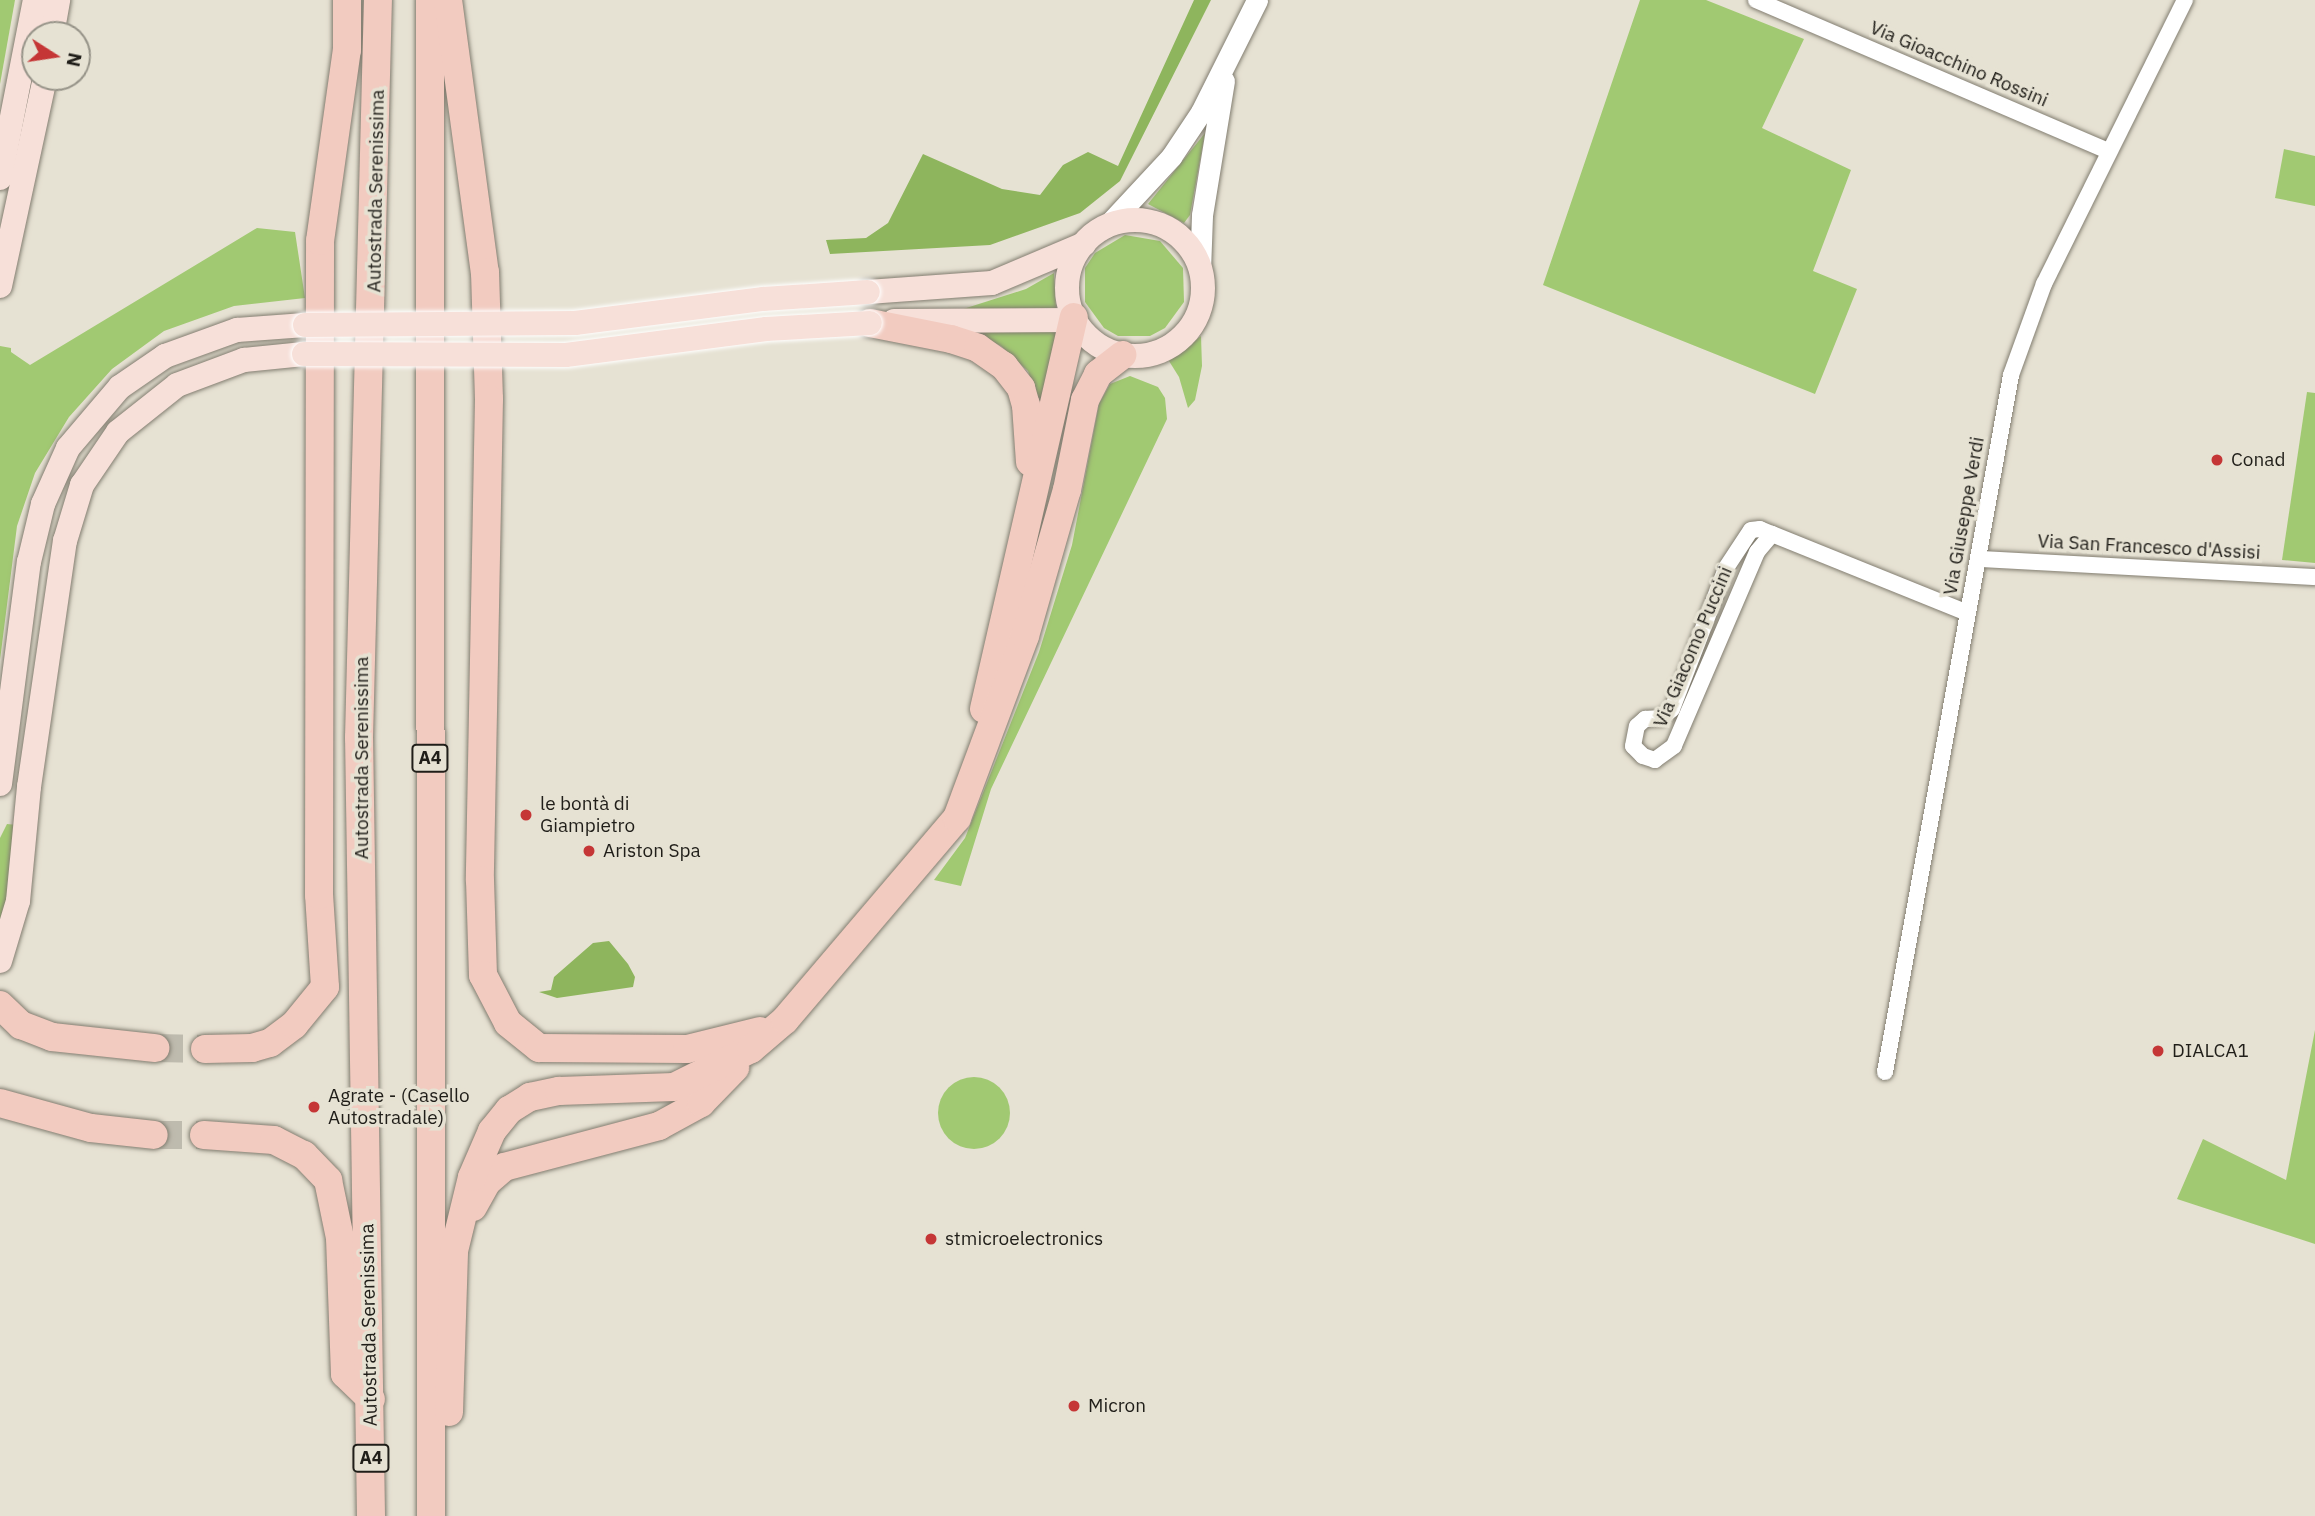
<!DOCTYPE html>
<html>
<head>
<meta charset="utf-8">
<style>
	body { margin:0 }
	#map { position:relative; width:2315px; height:1516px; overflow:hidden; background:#e6e2d3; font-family:"IBM Plex Sans",sans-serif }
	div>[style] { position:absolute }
	.green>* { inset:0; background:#a1c972 }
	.round { border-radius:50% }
	.forest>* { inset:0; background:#8eb55d }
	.highway-tunnel>* { height:28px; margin-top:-14px; transform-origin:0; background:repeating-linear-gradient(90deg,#bebbae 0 28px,transparent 0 42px) }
	.roads { filter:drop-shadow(0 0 2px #827d70) drop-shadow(0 0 2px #827d70) }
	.street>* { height:16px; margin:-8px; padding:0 8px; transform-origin:8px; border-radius:8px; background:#fff }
	.secondary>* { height:21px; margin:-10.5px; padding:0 10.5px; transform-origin:10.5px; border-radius:10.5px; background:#fff }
	.primary>* { height:24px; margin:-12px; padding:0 12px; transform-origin:12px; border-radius:12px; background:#f7e0d9 }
	.primary>.ring { margin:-12px; padding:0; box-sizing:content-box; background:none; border:24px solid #f7e0d9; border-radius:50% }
	.highway>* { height:28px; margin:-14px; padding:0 14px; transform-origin:14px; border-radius:14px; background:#f2cbc0 }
	.bridges { filter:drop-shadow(0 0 2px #fff) drop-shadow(0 0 2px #fff) }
	.primary-bridge>* { height:24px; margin:-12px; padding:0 12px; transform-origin:12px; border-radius:12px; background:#f7e0d9 }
	.dots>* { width:19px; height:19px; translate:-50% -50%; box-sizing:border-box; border:4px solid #e6e2d3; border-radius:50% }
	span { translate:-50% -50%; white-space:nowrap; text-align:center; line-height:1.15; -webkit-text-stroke:7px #e6e2d3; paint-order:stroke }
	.shield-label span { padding:2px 5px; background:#e6e2d3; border:2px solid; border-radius:5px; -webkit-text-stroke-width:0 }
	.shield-label { font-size:18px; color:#201e19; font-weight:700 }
	.street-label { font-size:19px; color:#201e19 }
	.poi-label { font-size:19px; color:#201e19 }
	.left { translate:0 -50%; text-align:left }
	.north { position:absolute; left:21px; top:21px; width:70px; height:70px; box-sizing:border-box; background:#e6e2d3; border:2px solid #979489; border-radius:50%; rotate:102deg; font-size:19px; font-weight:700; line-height:28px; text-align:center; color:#201e19 }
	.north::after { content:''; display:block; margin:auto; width:24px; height:32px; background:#c53636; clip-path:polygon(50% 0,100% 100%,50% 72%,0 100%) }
</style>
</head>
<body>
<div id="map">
	<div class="green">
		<div style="clip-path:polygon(0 0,15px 0,0 84px)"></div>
		<div style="clip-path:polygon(1640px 0,1706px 0,1804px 39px,1762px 128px,1851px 170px,1813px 271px,1857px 289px,1815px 394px,1543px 285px)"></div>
		<div style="clip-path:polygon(1205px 133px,1190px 215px,1184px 223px,1148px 204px)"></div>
		<div style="clip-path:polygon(2284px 149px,2315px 156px,2315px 206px,2275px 198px)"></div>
		<div style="clip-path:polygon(257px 228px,295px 232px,305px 298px,234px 306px,164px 331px,112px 369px,69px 417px,35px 473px,17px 526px,0 660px,0 346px,11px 348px,11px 352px,30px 365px)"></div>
		<div style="clip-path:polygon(1125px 235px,1160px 241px,1183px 268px,1184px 302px,1165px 328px,1150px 336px,1118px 336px,1104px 328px,1085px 302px,1085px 268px,1095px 253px)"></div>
		<div style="clip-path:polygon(1054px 273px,1056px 310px,960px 310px,1026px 289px)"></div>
		<div style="clip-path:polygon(1058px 328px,1042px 415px,1028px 371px,1001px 346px,970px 331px)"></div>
		<div style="clip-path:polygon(1201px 336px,1202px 366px,1195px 400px,1188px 408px,1179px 377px,1169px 361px)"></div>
		<div style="clip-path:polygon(1130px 376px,1158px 387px,1165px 398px,1167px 419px,991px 789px,961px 886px,934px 880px,965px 838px,1039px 652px,1072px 545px,1099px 404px,1110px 384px)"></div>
		<div style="clip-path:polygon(2307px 392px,2315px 393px,2315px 563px,2282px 560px)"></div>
		<div style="clip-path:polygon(7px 824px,17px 825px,12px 887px,0 921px,0 838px)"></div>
		<div style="clip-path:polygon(2315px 1030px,2315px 1244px,2177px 1199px,2203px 1139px,2286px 1180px)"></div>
		<div class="round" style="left:938px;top:1077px;width:72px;height:72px"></div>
	</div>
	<div class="forest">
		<div style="clip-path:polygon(1194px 0,1211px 0,1120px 181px,1080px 213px,990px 245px,830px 254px,826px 240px,866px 238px,888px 223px,923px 154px,1002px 189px,1040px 195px,1063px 165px,1088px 152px,1118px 166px)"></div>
		<div style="clip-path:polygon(609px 941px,628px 964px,635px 977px,633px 987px,557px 998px,539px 992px,551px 990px,554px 977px,593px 943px)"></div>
	</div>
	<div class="highway-tunnel">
		<div style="left:155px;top:1048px;width:50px;rotate:1.1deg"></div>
		<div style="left:154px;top:1135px;width:50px"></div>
	</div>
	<div class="roads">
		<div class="street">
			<div style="left:1756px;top:0;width:383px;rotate:23.2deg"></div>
			<div style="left:1760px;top:529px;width:13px;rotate:23deg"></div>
			<div style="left:1772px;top:534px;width:23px;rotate:130deg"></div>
			<div style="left:1757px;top:552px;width:211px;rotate:113.2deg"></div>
			<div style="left:1674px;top:746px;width:24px;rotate:144deg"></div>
			<div style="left:1655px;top:760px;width:13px;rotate:-162deg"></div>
			<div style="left:1643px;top:756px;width:14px;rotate:-135deg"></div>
			<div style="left:1633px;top:746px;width:20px;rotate:-79deg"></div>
			<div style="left:1637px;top:726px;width:11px;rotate:-41deg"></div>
			<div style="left:1645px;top:719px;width:16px;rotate:-4deg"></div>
			<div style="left:1661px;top:718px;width:14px;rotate:-39deg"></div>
			<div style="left:1672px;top:709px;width:151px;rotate:-69deg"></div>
			<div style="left:1726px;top:568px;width:45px;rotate:-56.7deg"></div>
			<div style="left:1751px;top:530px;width:9px;rotate:-6deg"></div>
			<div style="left:1772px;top:534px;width:211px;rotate:22deg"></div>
			<div style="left:1980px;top:559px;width:335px;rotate:3.1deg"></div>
			<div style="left:1885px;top:1072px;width:708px;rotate:-79.75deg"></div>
			<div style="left:2011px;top:375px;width:97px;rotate:-70.1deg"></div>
			<div style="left:2044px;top:284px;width:317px;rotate:-63.6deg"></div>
		</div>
		<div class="secondary">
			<div style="left:1106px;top:227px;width:96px;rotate:-47.1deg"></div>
			<div style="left:1171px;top:157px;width:54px;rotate:-56.3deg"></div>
			<div style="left:1201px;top:112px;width:125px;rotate:-63.4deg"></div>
			<div style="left:1200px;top:270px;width:55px;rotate:-87.9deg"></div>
			<div style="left:1202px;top:215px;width:136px;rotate:-80.7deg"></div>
		</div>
		<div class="primary">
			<div style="left:52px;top:35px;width:36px;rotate:-80deg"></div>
			<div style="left:0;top:178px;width:181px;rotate:-78.9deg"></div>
			<div class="ring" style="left:1067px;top:220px;width:112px;height:112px"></div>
			<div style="left:0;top:286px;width:214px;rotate:-77.8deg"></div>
			<div style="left:868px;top:292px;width:124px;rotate:-4.2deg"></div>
			<div style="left:992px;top:283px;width:100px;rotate:-23deg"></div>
			<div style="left:894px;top:321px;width:181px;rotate:-0.3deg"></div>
			<div style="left:0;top:784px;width:224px;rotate:-82.6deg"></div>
			<div style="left:29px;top:562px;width:60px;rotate:-76.4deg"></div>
			<div style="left:43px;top:504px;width:61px;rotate:-65.9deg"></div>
			<div style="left:68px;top:448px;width:80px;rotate:-49.6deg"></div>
			<div style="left:120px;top:387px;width:55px;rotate:-34.6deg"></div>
			<div style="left:165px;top:356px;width:77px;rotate:-19.9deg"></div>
			<div style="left:237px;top:330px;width:68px;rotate:-4.2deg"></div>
			<div style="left:0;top:961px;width:63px;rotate:-73.3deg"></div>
			<div style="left:18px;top:901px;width:115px;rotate:-84.5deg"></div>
			<div style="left:29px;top:787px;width:249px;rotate:-81.7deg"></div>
			<div style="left:65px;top:541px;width:59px;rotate:-73.1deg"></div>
			<div style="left:82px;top:485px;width:64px;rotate:-55.8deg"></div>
			<div style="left:118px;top:432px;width:75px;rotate:-38.5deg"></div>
			<div style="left:177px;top:385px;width:72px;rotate:-20.5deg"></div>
			<div style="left:244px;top:360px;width:60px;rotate:-5.7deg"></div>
		</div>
		<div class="highway">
			<div style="left:430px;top:0;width:1516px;rotate:89.96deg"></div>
			<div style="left:448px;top:0;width:275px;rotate:82.3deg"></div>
			<div style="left:485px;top:272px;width:127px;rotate:88.2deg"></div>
			<div style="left:489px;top:399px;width:481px;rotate:91.1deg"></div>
			<div style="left:480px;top:880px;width:95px;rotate:88.2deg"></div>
			<div style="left:483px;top:975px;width:54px;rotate:62.5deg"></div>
			<div style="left:508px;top:1023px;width:40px;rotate:39deg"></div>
			<div style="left:539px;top:1048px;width:148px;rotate:0.4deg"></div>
			<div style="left:687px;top:1049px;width:75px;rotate:-13.9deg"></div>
			<div style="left:870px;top:323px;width:83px;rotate:11.2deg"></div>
			<div style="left:951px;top:339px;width:28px;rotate:18deg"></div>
			<div style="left:978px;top:348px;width:32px;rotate:35deg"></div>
			<div style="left:1004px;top:366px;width:28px;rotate:52deg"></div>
			<div style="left:1021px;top:388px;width:18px;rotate:74deg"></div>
			<div style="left:1026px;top:405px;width:57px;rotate:86deg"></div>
			<div style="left:984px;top:709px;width:402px;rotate:-77.1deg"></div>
			<div style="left:0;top:1005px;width:29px;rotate:44deg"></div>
			<div style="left:21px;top:1025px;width:33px;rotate:21deg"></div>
			<div style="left:52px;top:1037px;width:104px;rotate:6.1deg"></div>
			<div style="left:205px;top:1049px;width:47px;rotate:-1.2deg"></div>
			<div style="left:252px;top:1048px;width:19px;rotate:-16deg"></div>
			<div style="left:270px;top:1043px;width:30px;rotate:-37deg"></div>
			<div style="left:294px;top:1025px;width:49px;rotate:-50.8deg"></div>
			<div style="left:325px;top:987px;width:92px;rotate:-93.7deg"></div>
			<div style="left:319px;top:895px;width:654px;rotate:-89.91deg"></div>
			<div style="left:320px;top:241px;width:193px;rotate:-82deg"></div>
			<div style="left:347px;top:50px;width:50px;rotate:-90deg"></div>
			<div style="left:0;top:1103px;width:94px;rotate:15.4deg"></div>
			<div style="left:91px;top:1128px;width:63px;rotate:6.3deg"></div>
			<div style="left:204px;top:1135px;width:70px;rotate:4.1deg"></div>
			<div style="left:274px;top:1140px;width:34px;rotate:27deg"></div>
			<div style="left:304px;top:1155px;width:35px;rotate:46deg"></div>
			<div style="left:328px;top:1180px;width:59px;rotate:78.3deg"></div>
			<div style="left:340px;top:1238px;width:136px;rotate:87.9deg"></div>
			<div style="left:345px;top:1374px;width:36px;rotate:44deg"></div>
			<div style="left:473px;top:1207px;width:29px;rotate:-61deg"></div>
			<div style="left:487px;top:1182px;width:23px;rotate:-41deg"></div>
			<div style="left:504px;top:1167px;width:160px;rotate:-14.8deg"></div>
			<div style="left:659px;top:1126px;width:48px;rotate:-28.7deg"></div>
			<div style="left:701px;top:1103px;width:49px;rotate:-45.8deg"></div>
			<div style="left:449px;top:1412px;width:161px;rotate:-88.2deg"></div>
			<div style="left:454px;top:1251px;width:76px;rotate:-76.3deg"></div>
			<div style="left:472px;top:1177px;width:50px;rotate:-66.5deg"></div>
			<div style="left:492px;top:1131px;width:27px;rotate:-51deg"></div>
			<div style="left:509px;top:1110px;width:25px;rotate:-32deg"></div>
			<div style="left:530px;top:1097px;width:30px;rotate:-12deg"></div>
			<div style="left:559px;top:1091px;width:115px;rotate:-2deg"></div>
			<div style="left:674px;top:1087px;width:86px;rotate:-26.3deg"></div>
			<div style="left:751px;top:1049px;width:45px;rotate:-40.5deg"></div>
			<div style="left:785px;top:1020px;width:265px;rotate:-49.6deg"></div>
			<div style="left:957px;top:818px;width:194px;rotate:-69.5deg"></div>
			<div style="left:1025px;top:636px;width:152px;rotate:-74deg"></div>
			<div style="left:1067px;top:490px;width:92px;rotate:-78.7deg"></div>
			<div style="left:1085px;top:400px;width:29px;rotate:-63deg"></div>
			<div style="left:1098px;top:374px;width:31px;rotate:-38deg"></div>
			<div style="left:371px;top:1516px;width:778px;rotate:-90.88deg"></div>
			<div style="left:359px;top:738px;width:738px;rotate:-88.53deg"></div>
		</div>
	</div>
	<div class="bridges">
		<div class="primary-bridge">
			<div style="left:305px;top:325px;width:270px;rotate:-0.4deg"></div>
			<div style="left:575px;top:323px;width:190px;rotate:-7.3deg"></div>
			<div style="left:763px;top:299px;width:105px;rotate:-3.8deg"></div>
			<div style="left:304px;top:354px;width:262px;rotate:0.2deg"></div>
			<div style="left:566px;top:355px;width:202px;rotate:-7.4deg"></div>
			<div style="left:766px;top:329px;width:104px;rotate:-3.3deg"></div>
		</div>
	</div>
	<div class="dots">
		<div style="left:2217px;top:460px;background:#c53636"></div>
		<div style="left:526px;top:815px;background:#c53636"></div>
		<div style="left:589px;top:851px;background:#c53636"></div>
		<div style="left:2158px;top:1051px;background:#c53636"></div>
		<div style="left:314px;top:1107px;background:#c53636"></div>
		<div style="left:931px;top:1239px;background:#c53636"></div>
		<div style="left:1074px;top:1406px;background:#c53636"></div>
	</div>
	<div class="shield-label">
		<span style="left:430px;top:758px">A4</span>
		<span style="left:371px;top:1458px">A4</span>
	</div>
	<div class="street-label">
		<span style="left:1959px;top:64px;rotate:23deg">Via Gioacchino Rossini</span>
		<span style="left:376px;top:191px;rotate:-89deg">Autostrada Serenissima</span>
		<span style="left:1964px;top:516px;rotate:-80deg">Via Giuseppe Verdi</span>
		<span style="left:2149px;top:547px;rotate:3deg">Via San Francesco d'Assisi</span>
		<span style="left:1693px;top:647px;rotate:-67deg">Via Giacomo Puccini</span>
		<span style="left:362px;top:758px;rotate:-90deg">Autostrada Serenissima</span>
		<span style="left:369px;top:1325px;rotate:-91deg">Autostrada Serenissima</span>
	</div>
	<div class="poi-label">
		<span class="left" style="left:2231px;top:460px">Conad</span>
		<span class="left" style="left:540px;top:815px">le bontà di<br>Giampietro</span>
		<span class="left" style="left:603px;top:851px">Ariston Spa</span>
		<span class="left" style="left:2172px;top:1051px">DIALCA1</span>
		<span class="left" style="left:328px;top:1107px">Agrate - (Casello<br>Autostradale)</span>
		<span class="left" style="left:945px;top:1239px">stmicroelectronics</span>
		<span class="left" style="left:1088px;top:1406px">Micron</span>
	</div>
	<div class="north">N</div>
</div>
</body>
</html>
